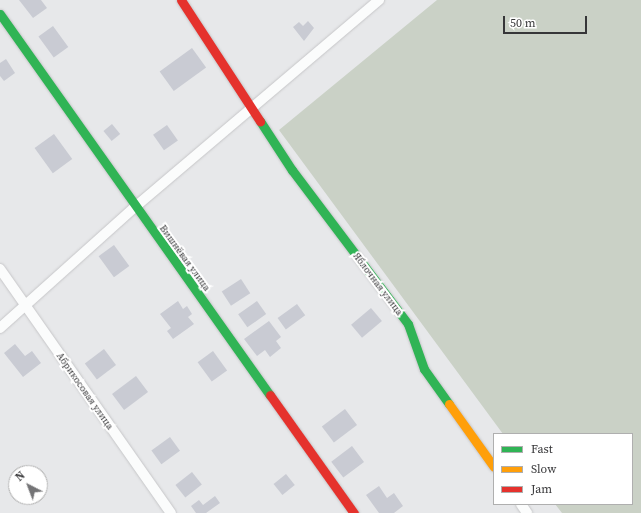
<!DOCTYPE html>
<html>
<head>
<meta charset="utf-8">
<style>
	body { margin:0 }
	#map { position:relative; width:641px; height:513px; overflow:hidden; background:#e7e8ea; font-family:"Source Serif 4",serif }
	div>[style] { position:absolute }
	.green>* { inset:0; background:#cad1c6 }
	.building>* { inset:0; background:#c9cbd3; transform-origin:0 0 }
	.roads { filter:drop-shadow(0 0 1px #c6c6c8) drop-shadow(0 0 1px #c6c6c8) }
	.street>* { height:10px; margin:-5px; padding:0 5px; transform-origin:5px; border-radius:5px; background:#fbfcfc }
	.fast>* { height:9px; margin:-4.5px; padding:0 4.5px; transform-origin:4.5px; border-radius:4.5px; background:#30b455 }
	.slow>* { height:9px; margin:-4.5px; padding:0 4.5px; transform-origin:4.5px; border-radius:4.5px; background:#ff9f0a }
	.jam>* { height:9px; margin:-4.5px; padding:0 4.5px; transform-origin:4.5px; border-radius:4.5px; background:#e5322d }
	span { translate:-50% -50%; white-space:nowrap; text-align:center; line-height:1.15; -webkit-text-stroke:4px #fff; paint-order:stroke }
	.street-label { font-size:10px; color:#363638 }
	.legend { position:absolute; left:493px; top:433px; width:140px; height:72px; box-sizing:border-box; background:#fff; border:1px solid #afafaf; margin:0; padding:5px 7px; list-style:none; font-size:12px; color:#363638 }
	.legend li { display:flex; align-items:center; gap:8px; height:20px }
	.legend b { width:20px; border:1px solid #afafaf }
	.north { position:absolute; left:8px; top:465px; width:40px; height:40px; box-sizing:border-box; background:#fff; border:1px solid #afafaf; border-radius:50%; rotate:318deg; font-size:11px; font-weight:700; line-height:16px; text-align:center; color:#363638 }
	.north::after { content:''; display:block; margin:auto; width:14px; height:18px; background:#747476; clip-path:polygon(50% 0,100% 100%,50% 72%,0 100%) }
	.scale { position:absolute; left:503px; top:16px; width:84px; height:18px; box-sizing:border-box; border:2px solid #363638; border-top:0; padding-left:5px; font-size:12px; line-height:14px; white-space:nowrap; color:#363638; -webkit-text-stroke:3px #fff; paint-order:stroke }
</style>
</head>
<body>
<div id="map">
	<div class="green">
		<div style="clip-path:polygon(437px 0,641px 0,641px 513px,562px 513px,555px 504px,632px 504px,632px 434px,503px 434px,279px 130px)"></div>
	</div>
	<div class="building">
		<div style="clip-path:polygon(19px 0,41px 0,47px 8px,33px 18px)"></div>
		<div style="clip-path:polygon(308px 21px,314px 28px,304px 41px,293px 27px,299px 22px,303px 26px)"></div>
		<div style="left:53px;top:26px;width:26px;height:18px;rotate:54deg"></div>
		<div style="left:192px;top:48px;width:24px;height:40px;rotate:54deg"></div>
		<div style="clip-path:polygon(6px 59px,15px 73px,4px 81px,0 76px,0 63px)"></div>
		<div style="left:112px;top:124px;width:13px;height:11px;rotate:51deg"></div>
		<div style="left:167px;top:125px;width:19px;height:17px;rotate:55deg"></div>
		<div style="left:54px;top:134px;width:31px;height:24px;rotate:54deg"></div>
		<div style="left:114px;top:245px;width:26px;height:19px;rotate:54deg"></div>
		<div style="left:241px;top:279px;width:17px;height:23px;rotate:57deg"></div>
		<div style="clip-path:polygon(178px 301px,183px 309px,187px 306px,192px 314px,188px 317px,194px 324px,173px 339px,167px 331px,171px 328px,160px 314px)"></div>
		<div style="left:257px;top:301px;width:16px;height:23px;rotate:55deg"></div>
		<div style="left:297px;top:304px;width:14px;height:24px;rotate:54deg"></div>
		<div style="left:371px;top:308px;width:17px;height:26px;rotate:50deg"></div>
		<div style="clip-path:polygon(269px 321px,281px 337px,276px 341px,281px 348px,270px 357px,265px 350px,257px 356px,244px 339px)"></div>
		<div style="clip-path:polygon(15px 344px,25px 356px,32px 351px,41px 363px,23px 377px,4px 353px)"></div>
		<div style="left:104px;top:349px;width:20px;height:24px;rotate:53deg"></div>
		<div style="left:213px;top:351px;width:24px;height:19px;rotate:54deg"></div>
		<div style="left:136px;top:376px;width:20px;height:30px;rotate:53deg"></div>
		<div style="left:345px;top:409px;width:20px;height:29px;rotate:53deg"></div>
		<div style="left:170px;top:437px;width:17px;height:23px;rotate:54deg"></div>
		<div style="left:352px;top:446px;width:20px;height:26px;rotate:53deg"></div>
		<div style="left:192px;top:472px;width:16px;height:21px;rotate:52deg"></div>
		<div style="left:286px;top:474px;width:14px;height:16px;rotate:51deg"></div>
		<div style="clip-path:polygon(379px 486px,387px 498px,394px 493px,403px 506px,394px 513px,379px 513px,366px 495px)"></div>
		<div style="clip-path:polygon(215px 496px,220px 503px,206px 513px,196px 513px,191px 506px,199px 500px,203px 505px)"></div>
	</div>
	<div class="roads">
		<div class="street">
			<div style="left:0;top:269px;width:298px;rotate:55deg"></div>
			<div style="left:0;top:328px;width:181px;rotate:-41.9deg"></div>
			<div style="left:135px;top:207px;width:320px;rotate:-40.3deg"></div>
			<div style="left:521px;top:504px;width:11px;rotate:56deg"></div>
		</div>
		<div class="fast">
			<div style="left:0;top:14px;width:467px;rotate:54.7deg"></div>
			<div style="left:260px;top:121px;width:59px;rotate:56.9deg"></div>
			<div style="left:292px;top:170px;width:193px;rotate:53deg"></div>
			<div style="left:408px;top:324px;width:48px;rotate:70.4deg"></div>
			<div style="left:424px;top:369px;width:43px;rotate:54.5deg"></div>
		</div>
		<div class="slow">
			<div style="left:449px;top:404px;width:77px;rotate:54.5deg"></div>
		</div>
		<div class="jam">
			<div style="left:181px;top:0;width:145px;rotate:56.9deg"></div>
			<div style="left:270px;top:395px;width:145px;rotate:54.6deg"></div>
		</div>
	</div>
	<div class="street-label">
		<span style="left:185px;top:258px;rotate:54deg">Вишнёвая улица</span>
		<span style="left:378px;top:284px;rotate:53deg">Яблочная улица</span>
		<span style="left:85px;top:391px;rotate:55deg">Абрикосовая улица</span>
	</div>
	<ul class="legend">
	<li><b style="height:5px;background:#30b455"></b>Fast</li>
	<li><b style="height:5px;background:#ff9f0a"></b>Slow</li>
	<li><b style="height:5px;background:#e5322d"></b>Jam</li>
	</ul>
	<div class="north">N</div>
	<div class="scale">50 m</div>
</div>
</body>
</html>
